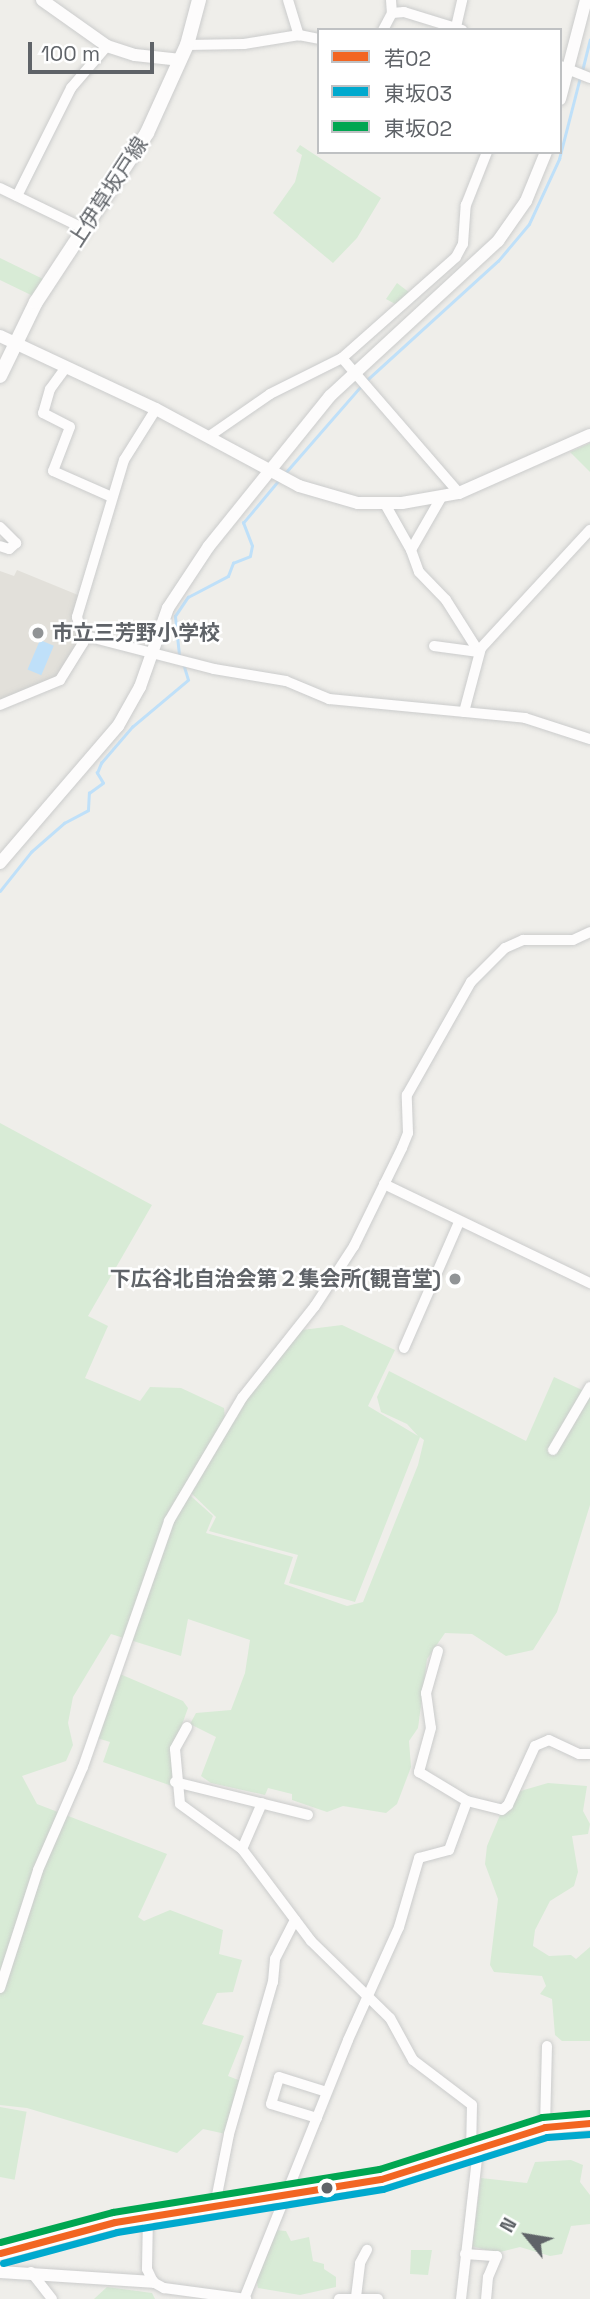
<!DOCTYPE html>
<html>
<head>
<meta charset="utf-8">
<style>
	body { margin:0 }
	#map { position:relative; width:590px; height:2299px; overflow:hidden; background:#efeeea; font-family:"Space Grotesk","Noto Sans JP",sans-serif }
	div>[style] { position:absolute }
	.education>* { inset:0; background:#e2e0da }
	.green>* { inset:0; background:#d8ebd6; transform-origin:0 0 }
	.water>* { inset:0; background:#bfe0f9; transform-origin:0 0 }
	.stream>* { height:2.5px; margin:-1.25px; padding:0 1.25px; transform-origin:1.25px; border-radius:1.25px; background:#bfe0f9 }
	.roads { filter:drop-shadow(0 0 2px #cbcccc) drop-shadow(0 0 2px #cbcccc) }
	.minor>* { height:10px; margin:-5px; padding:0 5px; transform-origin:5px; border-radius:5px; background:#fdfcfc }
	.tertiary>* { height:12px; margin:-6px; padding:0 6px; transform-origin:6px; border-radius:6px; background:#fdfcfc }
	.secondary>* { height:14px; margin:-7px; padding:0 7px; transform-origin:7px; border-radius:7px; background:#fdfcfc }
	.bus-1>* { height:7px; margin:-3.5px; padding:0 3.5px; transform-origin:3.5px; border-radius:3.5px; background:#f26522 }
	.bus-2>* { height:7px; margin:-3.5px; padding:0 3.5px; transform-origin:3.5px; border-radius:3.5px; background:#00a9ce }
	.bus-3>* { height:7px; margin:-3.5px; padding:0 3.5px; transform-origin:3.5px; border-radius:3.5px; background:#00a651 }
	.dots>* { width:19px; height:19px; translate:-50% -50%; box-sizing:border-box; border:4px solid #fff; border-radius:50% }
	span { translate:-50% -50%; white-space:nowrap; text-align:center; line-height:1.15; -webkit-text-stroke:5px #fff; paint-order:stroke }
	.street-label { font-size:21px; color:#5f6368 }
	.poi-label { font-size:21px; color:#5f6368; font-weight:700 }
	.left { translate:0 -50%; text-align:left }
	.right { translate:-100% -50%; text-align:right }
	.legend { position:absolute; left:317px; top:28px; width:245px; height:126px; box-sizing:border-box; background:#fff; border:2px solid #bfc1c3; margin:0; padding:9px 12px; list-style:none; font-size:21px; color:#5f6368 }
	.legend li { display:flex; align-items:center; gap:14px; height:35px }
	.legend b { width:35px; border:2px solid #bfc1c3 }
	.north { position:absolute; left:492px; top:2201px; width:70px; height:70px; -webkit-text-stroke:5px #fff; paint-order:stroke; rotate:300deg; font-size:19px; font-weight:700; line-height:28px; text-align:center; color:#5f6368 }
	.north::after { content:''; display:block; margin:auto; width:24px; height:32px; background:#5f6368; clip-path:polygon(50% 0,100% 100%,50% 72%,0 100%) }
	.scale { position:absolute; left:28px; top:42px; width:126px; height:32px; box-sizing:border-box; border:4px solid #5f6368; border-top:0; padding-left:9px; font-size:21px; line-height:24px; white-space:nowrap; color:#5f6368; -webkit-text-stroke:5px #fff; paint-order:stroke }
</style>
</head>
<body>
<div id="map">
	<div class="education">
		<div style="clip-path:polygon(17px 570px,78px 595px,70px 626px,80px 640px,56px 679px,0 702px,0 571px,14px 576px)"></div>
	</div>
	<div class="green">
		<div style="clip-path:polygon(300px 145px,381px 198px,357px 238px,333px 263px,273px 213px,295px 182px,302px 155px,296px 151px)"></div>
		<div style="clip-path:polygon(0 258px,43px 279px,33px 296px,0 280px)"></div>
		<div style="clip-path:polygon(397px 283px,410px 293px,397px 305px,386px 299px)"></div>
		<div style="clip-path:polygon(590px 443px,590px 472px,570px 452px)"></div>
		<div style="clip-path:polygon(0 1123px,152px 1205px,88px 1316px,108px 1326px,85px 1378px,140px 1401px,150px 1387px,181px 1388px,224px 1408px,225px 1419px,183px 1489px,213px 1516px,206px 1533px,293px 1557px,284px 1584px,347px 1606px,363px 1602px,418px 1465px,424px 1440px,420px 1437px,355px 1602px,289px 1583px,298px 1555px,209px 1531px,216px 1517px,190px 1492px,240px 1408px,302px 1330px,342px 1325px,395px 1350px,368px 1406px,418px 1436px,407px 1424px,381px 1412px,377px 1397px,389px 1371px,526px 1441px,554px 1377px,582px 1390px,590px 1388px,590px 1505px,557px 1612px,533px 1650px,506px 1656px,472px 1634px,445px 1633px,427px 1659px,418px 1728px,409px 1741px,411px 1767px,397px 1804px,386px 1813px,343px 1806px,327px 1812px,292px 1800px,292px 1794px,268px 1788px,265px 1795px,211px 1783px,201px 1776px,216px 1737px,190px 1724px,196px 1713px,231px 1710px,245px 1673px,250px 1640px,188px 1619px,181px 1656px,111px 1634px,73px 1697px,68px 1723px,73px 1745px,66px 1761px,22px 1776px,37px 1804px,167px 1854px,138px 1917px,144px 1921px,170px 1910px,223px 1930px,219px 1954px,242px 1960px,233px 1992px,217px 1993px,202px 2024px,244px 2036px,228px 2076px,241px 2081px,226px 2134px,203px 2129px,177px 2153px,27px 2108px,0 2105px)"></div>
		<div style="clip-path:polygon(120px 1674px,183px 1701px,188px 1708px,172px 1752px,172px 1786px,103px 1762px,110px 1742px,97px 1738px)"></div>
		<div style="clip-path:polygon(548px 1783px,587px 1786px,583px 1811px,590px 1824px,588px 1834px,572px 1836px,578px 1872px,574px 1886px,550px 1901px,535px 1930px,533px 1946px,549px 1956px,571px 1955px,576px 1959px,590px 1947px,590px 2041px,562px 2041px,555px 2035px,552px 1999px,540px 1994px,546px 1986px,542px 1976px,494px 1972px,490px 1965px,498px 1899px,485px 1864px,487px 1846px,500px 1815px,517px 1792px)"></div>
		<div style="left:0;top:2107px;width:27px;height:69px;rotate:10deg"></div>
		<div style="clip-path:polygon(571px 2160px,583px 2165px,580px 2182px,590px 2195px,590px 2224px,571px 2226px,562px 2254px,550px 2256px,520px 2247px,496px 2253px,472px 2246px,481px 2178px,527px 2183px,535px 2162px)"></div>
		<div style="clip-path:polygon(275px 2230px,286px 2231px,291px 2241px,309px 2237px,313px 2261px,324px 2264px,324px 2269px,336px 2277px,336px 2287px,300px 2295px,258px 2288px,256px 2277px)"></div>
		<div style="clip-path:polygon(411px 2250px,432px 2250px,428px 2275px,410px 2274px)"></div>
		<div style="clip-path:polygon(107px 2287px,152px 2293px,155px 2299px,94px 2299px)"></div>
	</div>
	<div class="water">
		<div style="left:40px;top:640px;width:15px;height:32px;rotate:23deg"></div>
	</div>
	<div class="stream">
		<div style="left:582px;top:71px;width:32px;rotate:-76deg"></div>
		<div style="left:367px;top:380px;width:177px;rotate:-42.3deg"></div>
		<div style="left:498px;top:261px;width:48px;rotate:-50deg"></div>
		<div style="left:529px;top:224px;width:72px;rotate:-65.2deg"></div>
		<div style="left:559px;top:159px;width:85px;rotate:-75.6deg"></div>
		<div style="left:286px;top:472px;width:116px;rotate:-48.9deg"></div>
		<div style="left:179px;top:655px;width:39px;rotate:-96deg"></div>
		<div style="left:175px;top:616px;width:23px;rotate:-56deg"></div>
		<div style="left:188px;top:597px;width:45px;rotate:-27.7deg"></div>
		<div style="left:228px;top:576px;width:14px;rotate:-69deg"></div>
		<div style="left:233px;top:563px;width:18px;rotate:-22deg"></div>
		<div style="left:250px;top:556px;width:10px;rotate:-79deg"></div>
		<div style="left:252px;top:546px;width:25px;rotate:-111deg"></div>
		<div style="left:243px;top:523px;width:56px;rotate:-50.1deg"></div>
		<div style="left:0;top:891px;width:50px;rotate:-51.5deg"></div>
		<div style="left:31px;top:852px;width:44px;rotate:-41.3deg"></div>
		<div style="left:64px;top:823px;width:27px;rotate:-28deg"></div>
		<div style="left:88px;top:810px;width:17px;rotate:-87deg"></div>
		<div style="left:89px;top:793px;width:17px;rotate:-36deg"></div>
		<div style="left:103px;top:783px;width:12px;rotate:-121deg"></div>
		<div style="left:97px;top:773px;width:11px;rotate:-68deg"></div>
		<div style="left:101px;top:763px;width:48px;rotate:-49.3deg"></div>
		<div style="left:132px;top:727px;width:73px;rotate:-40deg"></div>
		<div style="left:188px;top:680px;width:17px;rotate:-107deg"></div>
	</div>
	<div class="roads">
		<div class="minor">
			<div style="left:288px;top:0;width:37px;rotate:73deg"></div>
			<div style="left:391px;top:0;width:13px;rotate:86deg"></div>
			<div style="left:456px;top:27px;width:28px;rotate:-77deg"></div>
			<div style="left:383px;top:30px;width:19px;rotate:-62deg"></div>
			<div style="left:392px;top:13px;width:12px;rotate:-5deg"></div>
			<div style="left:404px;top:12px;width:61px;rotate:17.2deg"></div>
			<div style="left:187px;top:45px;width:57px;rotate:-1deg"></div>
			<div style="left:244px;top:44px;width:56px;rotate:-9.3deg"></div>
			<div style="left:299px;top:35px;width:20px;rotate:11deg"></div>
			<div style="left:560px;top:66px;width:32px;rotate:22deg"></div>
			<div style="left:0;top:188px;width:94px;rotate:25.8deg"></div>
			<div style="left:17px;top:196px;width:121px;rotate:-63.4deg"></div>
			<div style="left:71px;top:88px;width:55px;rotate:-49.4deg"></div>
			<div style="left:342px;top:358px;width:179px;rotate:49.1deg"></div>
			<div style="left:64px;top:370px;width:24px;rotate:126deg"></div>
			<div style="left:50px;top:389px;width:25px;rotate:106deg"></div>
			<div style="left:43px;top:413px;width:30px;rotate:27deg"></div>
			<div style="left:70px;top:427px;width:47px;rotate:111.1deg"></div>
			<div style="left:53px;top:471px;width:64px;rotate:23.8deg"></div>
			<div style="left:156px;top:409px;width:60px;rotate:122.1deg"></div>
			<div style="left:124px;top:460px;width:164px;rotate:106.7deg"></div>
			<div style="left:77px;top:617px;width:19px;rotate:74deg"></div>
			<div style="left:82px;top:635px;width:136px;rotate:14.4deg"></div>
			<div style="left:214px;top:669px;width:73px;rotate:9.5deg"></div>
			<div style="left:286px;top:681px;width:47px;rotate:22.7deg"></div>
			<div style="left:329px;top:699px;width:197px;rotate:5.5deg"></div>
			<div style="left:525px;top:718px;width:68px;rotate:17.9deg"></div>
			<div style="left:208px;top:437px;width:75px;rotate:-34.7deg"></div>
			<div style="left:270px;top:394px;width:80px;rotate:-26.6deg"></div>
			<div style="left:342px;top:358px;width:152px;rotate:-41.5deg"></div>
			<div style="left:456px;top:257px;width:15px;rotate:-62deg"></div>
			<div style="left:463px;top:244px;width:39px;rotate:-86deg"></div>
			<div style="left:466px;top:205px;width:57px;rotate:-68.4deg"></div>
			<div style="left:442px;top:496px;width:62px;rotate:119.9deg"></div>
			<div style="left:411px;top:550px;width:23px;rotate:70deg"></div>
			<div style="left:419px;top:572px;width:39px;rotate:46deg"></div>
			<div style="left:446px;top:600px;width:58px;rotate:57.7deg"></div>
			<div style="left:385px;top:504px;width:53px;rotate:60.5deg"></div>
			<div style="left:0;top:527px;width:23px;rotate:45deg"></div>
			<div style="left:16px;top:543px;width:9px;rotate:139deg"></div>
			<div style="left:9px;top:549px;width:9px;rotate:-162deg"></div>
			<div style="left:434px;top:646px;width:45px;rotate:7.6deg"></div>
			<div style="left:0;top:705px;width:65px;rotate:-22.6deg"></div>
			<div style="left:60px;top:680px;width:44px;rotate:-58.1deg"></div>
			<div style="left:83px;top:643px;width:8px;rotate:-97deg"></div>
			<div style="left:464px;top:712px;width:66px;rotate:-75.1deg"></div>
			<div style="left:481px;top:648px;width:161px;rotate:-47.3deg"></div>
			<div style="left:384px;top:1184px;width:229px;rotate:25.7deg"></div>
			<div style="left:404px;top:1348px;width:137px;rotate:-66.4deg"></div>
			<div style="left:553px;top:1450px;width:73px;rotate:-59.6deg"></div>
			<div style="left:438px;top:1651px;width:44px;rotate:105.9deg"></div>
			<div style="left:426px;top:1693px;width:35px;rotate:82deg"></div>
			<div style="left:431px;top:1728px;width:46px;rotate:105.3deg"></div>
			<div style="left:419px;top:1772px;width:56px;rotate:31.1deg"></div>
			<div style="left:187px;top:1727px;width:25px;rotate:119deg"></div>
			<div style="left:175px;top:1749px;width:55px;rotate:84.8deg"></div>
			<div style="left:180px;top:1804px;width:77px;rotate:36deg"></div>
			<div style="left:242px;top:1849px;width:115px;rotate:53.1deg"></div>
			<div style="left:311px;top:1941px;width:110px;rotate:44.3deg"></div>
			<div style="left:390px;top:2018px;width:48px;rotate:61.3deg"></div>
			<div style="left:413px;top:2060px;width:74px;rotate:37.3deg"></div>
			<div style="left:472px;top:2105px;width:48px;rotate:91.2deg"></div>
			<div style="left:175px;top:1782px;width:137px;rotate:13.9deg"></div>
			<div style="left:242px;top:1849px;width:50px;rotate:-66.5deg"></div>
			<div style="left:0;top:1988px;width:124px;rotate:-72.1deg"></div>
			<div style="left:38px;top:1870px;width:112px;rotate:-66.4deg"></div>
			<div style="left:83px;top:1767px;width:261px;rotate:-70.7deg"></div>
			<div style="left:169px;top:1521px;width:143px;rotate:-59.3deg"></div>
			<div style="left:242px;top:1398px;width:117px;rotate:-51.6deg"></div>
			<div style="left:315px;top:1306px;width:72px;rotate:-57deg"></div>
			<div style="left:354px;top:1246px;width:109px;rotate:-63.9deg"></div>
			<div style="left:402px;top:1148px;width:16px;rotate:-68deg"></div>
			<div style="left:408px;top:1133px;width:38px;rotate:-92deg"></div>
			<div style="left:407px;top:1095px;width:130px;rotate:-60.5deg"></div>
			<div style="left:471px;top:982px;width:48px;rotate:-45deg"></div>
			<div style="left:505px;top:948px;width:20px;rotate:-24deg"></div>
			<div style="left:523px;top:940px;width:50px"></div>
			<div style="left:573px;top:940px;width:19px;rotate:-25deg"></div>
			<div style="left:317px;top:2118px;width:48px;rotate:-163.1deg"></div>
			<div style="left:271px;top:2104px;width:28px;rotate:-73deg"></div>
			<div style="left:279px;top:2077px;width:50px;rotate:17.4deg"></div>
			<div style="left:545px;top:2127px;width:81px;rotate:-88.6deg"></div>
			<div style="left:215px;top:2205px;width:72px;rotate:-78.8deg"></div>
			<div style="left:229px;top:2134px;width:158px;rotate:-73.9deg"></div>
			<div style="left:273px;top:1982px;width:23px;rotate:-85deg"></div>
			<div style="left:275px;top:1959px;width:44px;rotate:-62.9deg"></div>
			<div style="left:148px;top:2216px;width:53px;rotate:91.1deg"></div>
			<div style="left:147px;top:2269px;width:14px;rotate:65deg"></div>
			<div style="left:153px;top:2282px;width:13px;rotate:29deg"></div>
			<div style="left:164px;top:2288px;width:83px;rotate:7.6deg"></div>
			<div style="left:465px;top:2254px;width:32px;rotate:4deg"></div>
			<div style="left:497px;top:2256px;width:23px;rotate:113deg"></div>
			<div style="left:488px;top:2277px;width:22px;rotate:95deg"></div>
			<div style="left:31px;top:2272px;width:34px;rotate:52deg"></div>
			<div style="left:356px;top:2297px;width:34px;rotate:-83deg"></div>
			<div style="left:360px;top:2263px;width:15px;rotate:-62deg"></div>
			<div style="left:244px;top:2299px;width:279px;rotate:-68.1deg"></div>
			<div style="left:348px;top:2040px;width:124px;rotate:-65.7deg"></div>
			<div style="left:399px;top:1927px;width:72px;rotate:-73.8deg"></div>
			<div style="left:419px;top:1858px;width:31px;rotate:-15deg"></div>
			<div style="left:449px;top:1850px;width:52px;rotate:-69.8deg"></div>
			<div style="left:467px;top:1801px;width:36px;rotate:14deg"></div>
			<div style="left:502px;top:1810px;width:8px;rotate:-40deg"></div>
			<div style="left:508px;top:1805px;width:65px;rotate:-65.4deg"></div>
			<div style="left:535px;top:1746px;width:15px;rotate:-23deg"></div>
			<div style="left:549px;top:1740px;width:33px;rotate:25deg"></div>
			<div style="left:579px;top:1754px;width:11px"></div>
			<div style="left:339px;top:2299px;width:39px"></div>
			<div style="left:461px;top:2299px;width:150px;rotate:-83.5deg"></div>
		</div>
		<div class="tertiary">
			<div style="left:42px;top:0;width:80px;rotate:35.3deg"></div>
			<div style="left:107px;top:46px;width:29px;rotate:18deg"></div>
			<div style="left:135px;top:55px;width:46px;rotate:6.2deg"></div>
			<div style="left:560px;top:99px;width:102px;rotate:-75.3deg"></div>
			<div style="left:0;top:336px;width:172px;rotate:25.1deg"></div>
			<div style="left:156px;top:409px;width:162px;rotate:28.3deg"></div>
			<div style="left:299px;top:486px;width:61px;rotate:16.1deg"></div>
			<div style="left:358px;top:503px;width:44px"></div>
			<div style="left:402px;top:503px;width:58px;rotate:-10deg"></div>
			<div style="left:459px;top:493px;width:143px;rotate:-23.9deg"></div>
			<div style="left:0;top:863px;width:181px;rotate:-49.3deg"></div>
			<div style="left:118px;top:726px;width:45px;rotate:-60.6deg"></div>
			<div style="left:140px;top:687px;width:84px;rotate:-70.5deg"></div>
			<div style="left:168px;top:608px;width:74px;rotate:-56.5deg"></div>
			<div style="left:209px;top:546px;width:193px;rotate:-51.1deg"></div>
			<div style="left:330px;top:396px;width:229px;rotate:-42.7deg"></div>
			<div style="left:498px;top:241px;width:49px;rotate:-55deg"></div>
			<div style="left:526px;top:201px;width:53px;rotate:-67.8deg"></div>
			<div style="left:0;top:2272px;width:153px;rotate:3.7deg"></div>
		</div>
		<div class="secondary">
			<div style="left:0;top:376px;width:82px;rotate:-64.1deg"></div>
			<div style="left:36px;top:302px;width:202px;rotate:-56.7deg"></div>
			<div style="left:147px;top:133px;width:97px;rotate:-65.6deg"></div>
			<div style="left:187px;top:45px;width:47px;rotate:-75.1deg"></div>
			<div style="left:0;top:2253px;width:119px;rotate:-15.1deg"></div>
			<div style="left:115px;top:2222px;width:269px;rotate:-9.2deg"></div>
			<div style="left:381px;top:2179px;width:172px;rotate:-17.6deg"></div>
			<div style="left:545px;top:2127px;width:45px;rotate:-5.1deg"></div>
		</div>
	</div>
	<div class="bus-1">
		<div style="left:0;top:2253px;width:119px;rotate:-15.1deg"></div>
		<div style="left:115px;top:2222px;width:269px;rotate:-9.2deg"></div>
		<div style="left:381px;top:2179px;width:172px;rotate:-17.6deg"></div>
		<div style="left:545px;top:2127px;width:45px;rotate:-5.1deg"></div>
	</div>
	<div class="bus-2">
		<div style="left:3px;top:2263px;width:118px;rotate:-15.2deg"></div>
		<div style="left:117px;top:2232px;width:269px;rotate:-9.2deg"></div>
		<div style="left:383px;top:2189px;width:172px;rotate:-17.6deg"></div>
		<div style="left:547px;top:2137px;width:43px;rotate:-4deg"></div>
	</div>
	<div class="bus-3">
		<div style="left:0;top:2242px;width:117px;rotate:-14.9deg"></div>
		<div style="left:113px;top:2212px;width:269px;rotate:-9.2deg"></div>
		<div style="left:379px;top:2169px;width:171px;rotate:-17.7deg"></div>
		<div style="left:542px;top:2117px;width:47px;rotate:-4.9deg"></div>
	</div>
	<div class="dots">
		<div style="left:38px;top:633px;background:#919496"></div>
		<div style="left:455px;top:1279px;background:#919496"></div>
		<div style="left:327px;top:2188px;background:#5f6368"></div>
	</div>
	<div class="street-label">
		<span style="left:108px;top:192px;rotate:-57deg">上伊草坂戸線</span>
	</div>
	<div class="poi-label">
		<span class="left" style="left:52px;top:633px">市立三芳野小学校</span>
		<span class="right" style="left:441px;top:1279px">下広谷北自治会第２集会所(観音堂)</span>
	</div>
	<ul class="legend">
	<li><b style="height:9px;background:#f26522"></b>若02</li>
	<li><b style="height:9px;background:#00a9ce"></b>東坂03</li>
	<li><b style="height:9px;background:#00a651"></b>東坂02</li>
	</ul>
	<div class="north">N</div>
	<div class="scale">100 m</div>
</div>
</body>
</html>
